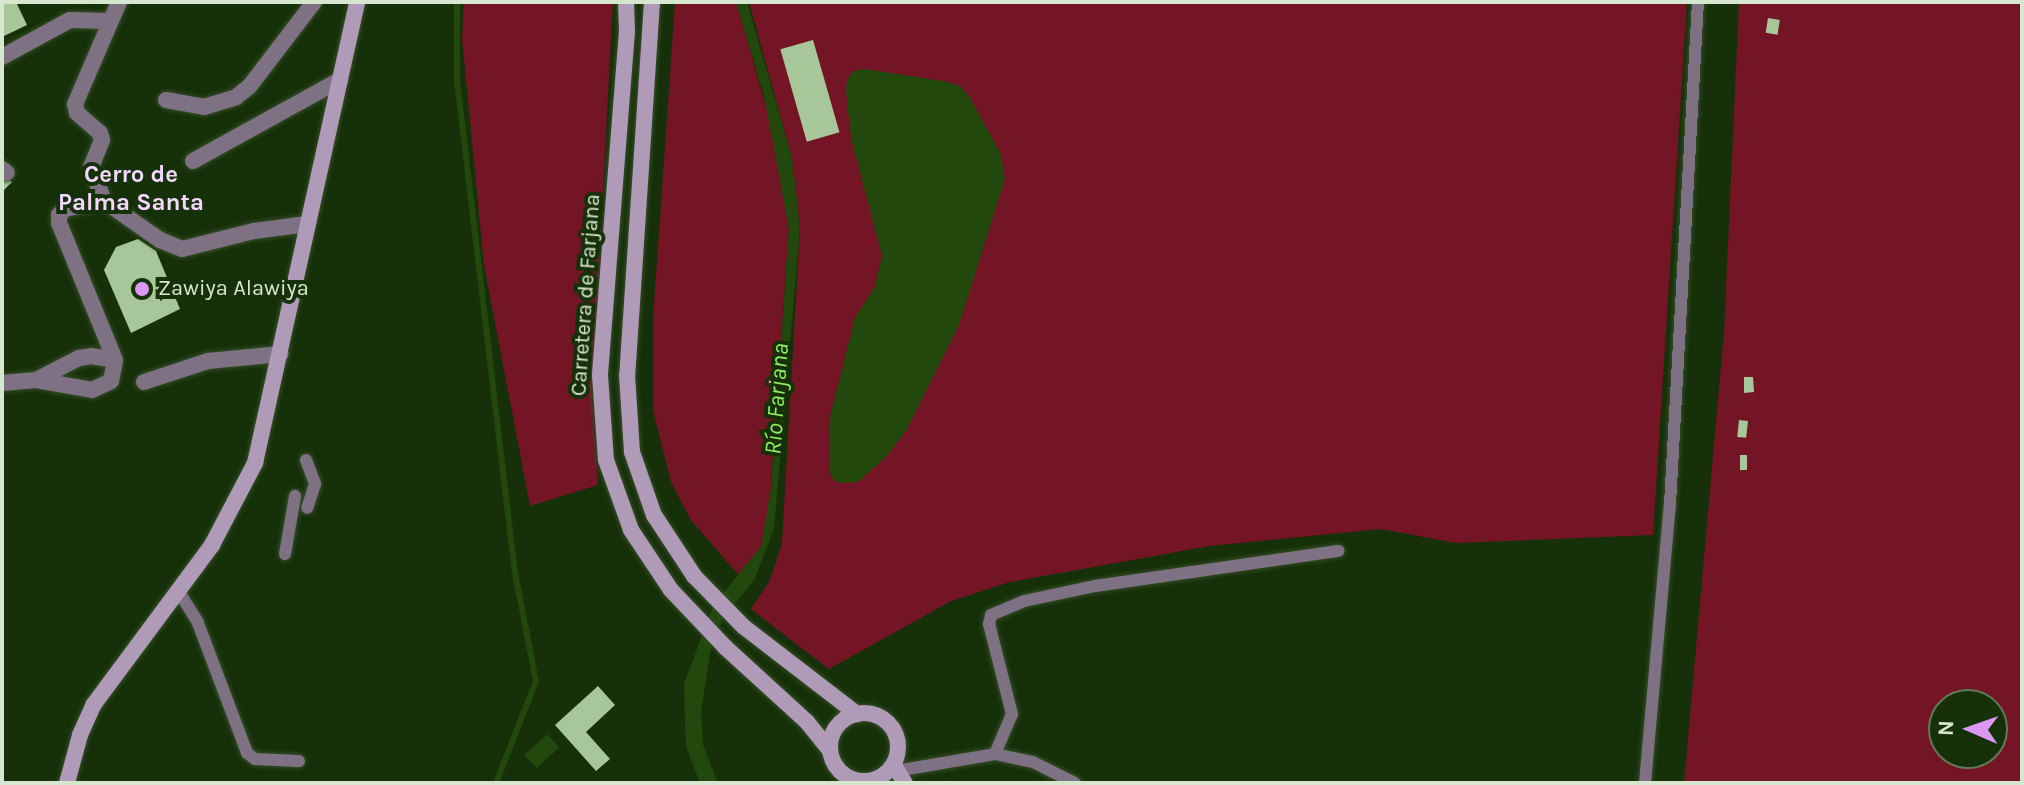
<!DOCTYPE html>
<html>
<head>
<meta charset="utf-8">
<style>
	body { margin:0 }
	#map { position:relative; width:2024px; height:785px; overflow:hidden; background:#163009; font-family:Karla,sans-serif }
	div>[style] { position:absolute }
	.green>* { inset:0; background:#741526 }
	.water>* { inset:0; background:#23480d; transform-origin:0 0 }
	.stream>* { height:6px; margin:-3px; padding:0 3px; transform-origin:3px; border-radius:3px; background:#23480d }
	.building>* { inset:0; background:#a7c69a; transform-origin:0 0 }
	.roads { filter:drop-shadow(0 0 2px #354d29) drop-shadow(0 0 2px #354d29) }
	.lane>* { height:12px; margin:-6px; padding:0 6px; transform-origin:6px; border-radius:6px; background:#7e7183 }
	.street>* { height:16px; margin:-8px; padding:0 8px; transform-origin:8px; border-radius:8px; background:#7e7183 }
	.secondary>* { height:16px; margin:-8px; padding:0 8px; transform-origin:8px; border-radius:8px; background:#af9ab7 }
	.secondary>.ring { margin:-8px; padding:0; box-sizing:content-box; background:none; border:16px solid #af9ab7; border-radius:50% }
	.dots>* { width:22px; height:22px; translate:-50% -50%; box-sizing:border-box; border:4px solid #163009; border-radius:50% }
	span { translate:-50% -50%; white-space:nowrap; text-align:center; line-height:1.15; -webkit-text-stroke:8px #163009; paint-order:stroke }
	.poi-label { font-size:22px; color:#d6e6cf }
	.left { translate:0 -50%; text-align:left }
	.street-label { font-size:22px; color:#d6e6cf }
	.neighbourhood-label { font-size:24px; color:#f4d8ff; font-weight:700 }
	.water-label { font-size:24px; color:#91ec64; font-style:italic }
	.frame { position:absolute; inset:0; border:4px solid #d6e6cf; pointer-events:none }
	.north { position:absolute; left:1928px; top:689px; width:80px; height:80px; box-sizing:border-box; background:#163009; border:2px solid #637958; border-radius:50%; rotate:272deg; font-size:22px; font-weight:700; line-height:32px; text-align:center; color:#d6e6cf }
	.north::after { content:''; display:block; margin:auto; width:28px; height:36px; background:#dc99f4; clip-path:polygon(50% 0,100% 100%,50% 72%,0 100%) }
</style>
</head>
<body>
<div id="map">
	<div class="green">
		<div style="clip-path:polygon(464px 2px,613px 2px,592px 396px,598px 485px,530px 506px,484px 265px,462px 38px)"></div>
		<div style="clip-path:polygon(675px 2px,736px 2px,780px 155px,789px 229px,769px 512px,761px 546px,742px 579px,691px 520px,671px 482px,653px 410px,653px 319px)"></div>
		<div style="clip-path:polygon(749px 2px,1687px 2px,1653px 535px,1456px 543px,1381px 529px,1210px 546px,1010px 582px,951px 601px,829px 669px,751px 609px,770px 580px,782px 543px,800px 228px,792px 158px)"></div>
		<div style="clip-path:polygon(evenodd,1739px 2px,2022px 2px,2022px 783px,1684px 783px,1724px 332px,1739px 2px,1944px 705px,1992px 705px,1992px 753px,1944px 753px,1944px 705px)"></div>
	</div>
	<div class="water">
		<div style="clip-path:polygon(736px 2px,747px 2px,792px 158px,800px 228px,774px 529px,754px 580px,724px 617px,711px 647px,701px 712px,703px 745px,718px 783px,700px 783px,686px 747px,684px 684px,713px 606px,761px 546px,771px 489px,789px 229px,764px 96px)"></div>
		<div style="clip-path:polygon(865px 69px,949px 82px,961px 87px,969px 96px,1001px 154px,1005px 179px,959px 325px,906px 431px,887px 456px,858px 482px,844px 483px,834px 481px,829px 471px,830px 417px,855px 318px,875px 286px,882px 256px,851px 138px,846px 91px,847px 79px,853px 71px)"></div>
		<div style="left:547px;top:734px;width:18px;height:31px;rotate:47deg"></div>
	</div>
	<div class="stream">
		<div style="left:457px;top:2px;width:78px;rotate:90deg"></div>
		<div style="left:457px;top:80px;width:496px;rotate:83.3deg"></div>
		<div style="left:515px;top:573px;width:110px;rotate:79deg"></div>
		<div style="left:536px;top:681px;width:110px;rotate:111.4deg"></div>
	</div>
	<div class="building">
		<div style="clip-path:polygon(2px 2px,16px 2px,27px 25px,2px 37px)"></div>
		<div style="left:1768px;top:18px;width:12px;height:15px;rotate:9deg"></div>
		<div style="left:813px;top:40px;width:96px;height:34px;rotate:74deg"></div>
		<div style="clip-path:polygon(2px 173px,12px 182px,2px 192px)"></div>
		<div style="clip-path:polygon(138px 239px,156px 251px,180px 309px,131px 333px,104px 270px,116px 247px)"></div>
		<div style="clip-path:polygon(1744px 377px,1753px 377px,1754px 392px,1744px 393px)"></div>
		<div style="left:1739px;top:420px;width:9px;height:17px;rotate:6deg"></div>
		<div style="left:1740px;top:455px;width:7px;height:15px"></div>
		<div style="clip-path:polygon(598px 686px,615px 705px,586px 732px,610px 759px,596px 771px,555px 725px)"></div>
	</div>
	<div class="roads">
		<div class="lane">
			<div style="left:306px;top:460px;width:26px;rotate:69deg"></div>
			<div style="left:315px;top:484px;width:25px;rotate:108deg"></div>
			<div style="left:285px;top:554px;width:59px;rotate:-80.2deg"></div>
			<div style="left:179px;top:592px;width:36px;rotate:58deg"></div>
			<div style="left:198px;top:623px;width:139px;rotate:69.3deg"></div>
			<div style="left:247px;top:753px;width:10px;rotate:37deg"></div>
			<div style="left:255px;top:759px;width:44px;rotate:2.6deg"></div>
			<div style="left:995px;top:754px;width:43px;rotate:-67deg"></div>
			<div style="left:1012px;top:714px;width:93px;rotate:-104.3deg"></div>
			<div style="left:989px;top:624px;width:9px;rotate:-77deg"></div>
			<div style="left:991px;top:615px;width:36px;rotate:-23deg"></div>
			<div style="left:1024px;top:601px;width:73px;rotate:-11.9deg"></div>
			<div style="left:1095px;top:586px;width:246px;rotate:-8.2deg"></div>
			<div style="left:896px;top:771px;width:100px;rotate:-9.7deg"></div>
			<div style="left:995px;top:754px;width:39px;rotate:12deg"></div>
			<div style="left:1033px;top:762px;width:47px;rotate:26.6deg"></div>
			<div style="left:1645px;top:783px;width:280px;rotate:-84.9deg"></div>
			<div style="left:1670px;top:504px;width:503px;rotate:-86.81deg"></div>
		</div>
		<div class="street">
			<div style="left:119px;top:2px;width:111px;rotate:113.3deg"></div>
			<div style="left:75px;top:104px;width:9px;rotate:77deg"></div>
			<div style="left:77px;top:113px;width:30px;rotate:41deg"></div>
			<div style="left:100px;top:133px;width:7px;rotate:74deg"></div>
			<div style="left:102px;top:140px;width:29px;rotate:112deg"></div>
			<div style="left:91px;top:167px;width:36px;rotate:69deg"></div>
			<div style="left:104px;top:201px;width:68px;rotate:34.9deg"></div>
			<div style="left:160px;top:240px;width:24px;rotate:22deg"></div>
			<div style="left:182px;top:249px;width:74px;rotate:-14deg"></div>
			<div style="left:254px;top:231px;width:54px;rotate:-7.4deg"></div>
			<div style="left:2px;top:57px;width:77px;rotate:-28.6deg"></div>
			<div style="left:70px;top:20px;width:41px;rotate:1.4deg"></div>
			<div style="left:166px;top:100px;width:39px;rotate:10deg"></div>
			<div style="left:204px;top:107px;width:34px;rotate:-17deg"></div>
			<div style="left:236px;top:97px;width:16px;rotate:-38deg"></div>
			<div style="left:249px;top:87px;width:107px;rotate:-52.6deg"></div>
			<div style="left:193px;top:161px;width:168px;rotate:-28.9deg"></div>
			<div style="left:2px;top:169px;width:6px;rotate:39deg"></div>
			<div style="left:36px;top:380px;width:48px;rotate:-27.1deg"></div>
			<div style="left:79px;top:358px;width:12px;rotate:-9deg"></div>
			<div style="left:91px;top:356px;width:24px;rotate:9deg"></div>
			<div style="left:144px;top:382px;width:67px;rotate:-18.2deg"></div>
			<div style="left:208px;top:361px;width:73px;rotate:-5.5deg"></div>
			<div style="left:2px;top:383px;width:34px;rotate:-5deg"></div>
			<div style="left:36px;top:380px;width:57px;rotate:10.1deg"></div>
			<div style="left:92px;top:390px;width:21px;rotate:-25deg"></div>
			<div style="left:111px;top:381px;width:21px;rotate:-79deg"></div>
			<div style="left:115px;top:360px;width:148px;rotate:-112.2deg"></div>
			<div style="left:59px;top:223px;width:8px;rotate:-90deg"></div>
			<div style="left:59px;top:215px;width:8px;rotate:-45deg"></div>
			<div style="left:65px;top:209px;width:40px;rotate:-12deg"></div>
		</div>
		<div class="secondary">
			<div style="left:626px;top:2px;width:29px;rotate:88deg"></div>
			<div style="left:627px;top:31px;width:345px;rotate:94.5deg"></div>
			<div style="left:600px;top:375px;width:85px;rotate:86deg"></div>
			<div style="left:606px;top:460px;width:74px;rotate:70.3deg"></div>
			<div style="left:631px;top:530px;width:72px;rotate:56.3deg"></div>
			<div style="left:671px;top:590px;width:79px;rotate:46.5deg"></div>
			<div style="left:725px;top:647px;width:111px;rotate:42.4deg"></div>
			<div style="left:807px;top:722px;width:35px;rotate:51deg"></div>
			<div style="left:652px;top:2px;width:374px;rotate:93.8deg"></div>
			<div style="left:627px;top:375px;width:77px;rotate:86.3deg"></div>
			<div style="left:632px;top:452px;width:67px;rotate:70.8deg"></div>
			<div style="left:654px;top:515px;width:73px;rotate:56.7deg"></div>
			<div style="left:694px;top:576px;width:71px;rotate:45.6deg"></div>
			<div style="left:744px;top:627px;width:143px;rotate:37.6deg"></div>
			<div class="ring" style="left:830px;top:713px;width:52px;height:52px"></div>
			<div style="left:894px;top:765px;width:21px;rotate:59deg"></div>
			<div style="left:67px;top:783px;width:50px;rotate:-74.8deg"></div>
			<div style="left:80px;top:735px;width:34px;rotate:-66deg"></div>
			<div style="left:94px;top:704px;width:198px;rotate:-53.4deg"></div>
			<div style="left:212px;top:545px;width:93px;rotate:-62.3deg"></div>
			<div style="left:255px;top:463px;width:472px;rotate:-77.5deg"></div>
		</div>
	</div>
	<div class="dots">
		<div style="left:142px;top:289px;background:#dc99f4"></div>
	</div>
	<div class="poi-label">
		<span class="left" style="left:158px;top:289px">Zawiya Alawiya</span>
	</div>
	<div class="street-label">
		<span style="left:586px;top:295px;rotate:-86deg">Carretera de Farjana</span>
	</div>
	<div class="neighbourhood-label">
		<span style="left:131px;top:189px">Cerro de<br>Palma Santa</span>
	</div>
	<div class="water-label">
		<span style="left:777px;top:399px;rotate:-86deg">Río Farjana</span>
	</div>
	<div class="frame"></div>
	<div class="north">N</div>
</div>
</body>
</html>
